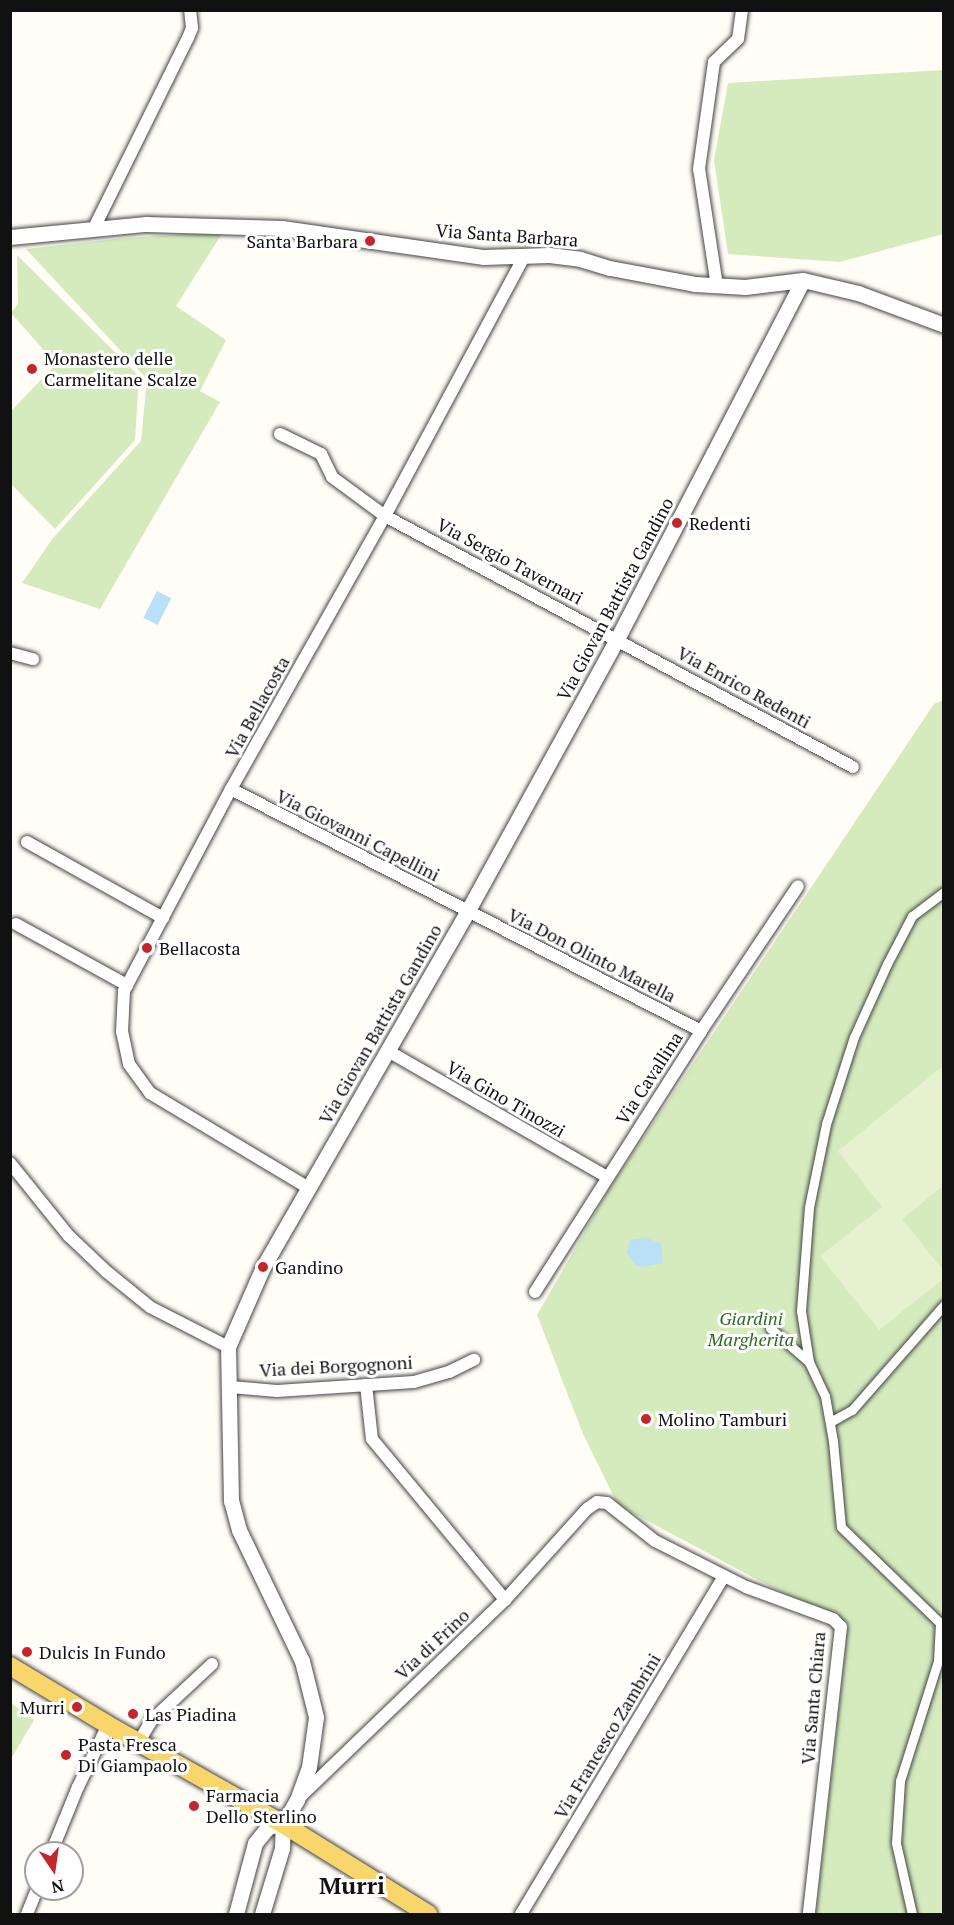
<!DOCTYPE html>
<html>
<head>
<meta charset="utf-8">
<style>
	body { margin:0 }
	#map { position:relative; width:954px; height:1925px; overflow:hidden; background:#fffdf5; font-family:"PT Serif",serif }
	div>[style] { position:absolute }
	.green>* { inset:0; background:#d5ebbd }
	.pitch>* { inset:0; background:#e6f2cf }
	.water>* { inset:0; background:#b9e0f7; transform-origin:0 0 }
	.roads { filter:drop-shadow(0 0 2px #444) drop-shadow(0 0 2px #444) }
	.pedestrian>* { height:9px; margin:-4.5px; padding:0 4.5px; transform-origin:4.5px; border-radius:4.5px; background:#fff }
	.minor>* { height:12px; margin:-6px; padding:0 6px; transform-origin:6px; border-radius:6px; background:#fff }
	.tertiary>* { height:15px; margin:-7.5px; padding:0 7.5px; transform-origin:7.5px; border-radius:7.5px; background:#fff }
	.primary>* { height:18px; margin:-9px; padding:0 9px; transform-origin:9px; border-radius:9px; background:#f9d66b }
	.dots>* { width:16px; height:16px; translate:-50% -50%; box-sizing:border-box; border:3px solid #fff; border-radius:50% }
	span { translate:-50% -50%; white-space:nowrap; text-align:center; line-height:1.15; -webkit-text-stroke:6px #fff; paint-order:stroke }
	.street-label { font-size:18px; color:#111 }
	.poi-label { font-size:18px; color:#111 }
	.right { translate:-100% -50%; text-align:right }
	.left { translate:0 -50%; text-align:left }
	.park-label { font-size:18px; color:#2f6b1f; font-style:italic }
	.district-label { font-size:24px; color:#111; font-weight:700 }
	.frame { position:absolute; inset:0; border:12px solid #111; pointer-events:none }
	.north { position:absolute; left:24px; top:1841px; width:60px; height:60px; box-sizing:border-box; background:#fff; border:2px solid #a0a0a0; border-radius:50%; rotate:167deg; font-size:16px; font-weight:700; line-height:24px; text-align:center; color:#111 }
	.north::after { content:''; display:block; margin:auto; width:21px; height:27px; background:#c4262e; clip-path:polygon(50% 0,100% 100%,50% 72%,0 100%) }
</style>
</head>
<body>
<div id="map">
	<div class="green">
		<div style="clip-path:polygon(943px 70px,943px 234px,840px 262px,728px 254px,714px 160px,728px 83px)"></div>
		<div style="clip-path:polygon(223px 232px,176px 306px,226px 340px,200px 391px,220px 402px,100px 609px,22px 583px,53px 538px,141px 441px,147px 379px,26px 249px,123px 238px)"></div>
		<div style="clip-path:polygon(17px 255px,139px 376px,135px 440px,55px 529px,11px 484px,11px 411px,56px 364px,11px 313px,18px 304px)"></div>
		<div style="clip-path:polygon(943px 700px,943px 1914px,816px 1914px,848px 1627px,840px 1618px,773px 1588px,618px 1505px,583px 1434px,537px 1315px,611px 1186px,934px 704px)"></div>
		<div style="clip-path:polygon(11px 1703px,34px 1720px,11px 1759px)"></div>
	</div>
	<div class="pitch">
		<div style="clip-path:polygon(943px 1066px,943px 1186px,902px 1219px,943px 1270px,943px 1279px,879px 1330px,820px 1256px,882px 1207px,838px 1151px)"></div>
	</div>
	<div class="water">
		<div style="left:157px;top:591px;width:16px;height:30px;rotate:27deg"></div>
		<div style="clip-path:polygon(646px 1238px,661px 1243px,663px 1263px,643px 1267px,635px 1264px,627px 1253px,630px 1240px)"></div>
	</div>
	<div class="roads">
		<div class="pedestrian">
			<div style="left:770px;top:1328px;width:52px;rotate:41.1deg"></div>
			<div style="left:809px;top:1362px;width:38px;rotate:65deg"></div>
			<div style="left:825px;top:1396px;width:46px;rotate:79.9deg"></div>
			<div style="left:833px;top:1441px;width:86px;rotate:84.7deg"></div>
			<div style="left:841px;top:1527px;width:138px;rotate:44.1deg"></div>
			<div style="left:940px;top:1623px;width:38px;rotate:93deg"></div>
			<div style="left:938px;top:1661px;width:126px;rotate:107.6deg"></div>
			<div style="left:900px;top:1781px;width:62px;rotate:93.7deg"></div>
			<div style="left:896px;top:1843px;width:73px;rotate:77.3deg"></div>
			<div style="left:809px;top:1362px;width:52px;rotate:-98.9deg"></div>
			<div style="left:801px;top:1311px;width:104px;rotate:-85.6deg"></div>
			<div style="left:809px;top:1207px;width:85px;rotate:-78.4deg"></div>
			<div style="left:826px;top:1124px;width:91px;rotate:-72.2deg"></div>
			<div style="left:854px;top:1037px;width:80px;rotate:-65.7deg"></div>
			<div style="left:887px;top:964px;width:54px;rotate:-62.5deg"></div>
			<div style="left:912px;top:916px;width:40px;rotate:-37deg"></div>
			<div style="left:830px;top:1422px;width:25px;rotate:-29deg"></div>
			<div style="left:852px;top:1410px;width:140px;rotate:-48.8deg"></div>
		</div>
		<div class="minor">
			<div style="left:94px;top:228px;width:212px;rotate:-63.7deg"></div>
			<div style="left:188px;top:38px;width:11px;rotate:-68deg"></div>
			<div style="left:192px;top:28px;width:18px;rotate:-96deg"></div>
			<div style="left:717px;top:286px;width:118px;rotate:-98.7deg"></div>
			<div style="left:699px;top:169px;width:108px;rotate:-82deg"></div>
			<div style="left:714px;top:62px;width:33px;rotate:-44deg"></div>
			<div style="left:738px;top:39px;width:29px;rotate:-82deg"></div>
			<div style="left:280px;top:434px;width:46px;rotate:26deg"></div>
			<div style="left:321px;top:454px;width:25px;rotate:64deg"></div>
			<div style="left:332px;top:477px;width:66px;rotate:36.3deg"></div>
			<div style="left:385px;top:516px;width:531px;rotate:28.21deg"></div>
			<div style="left:10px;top:653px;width:24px;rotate:15deg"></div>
			<div style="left:231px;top:789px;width:529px;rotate:27.24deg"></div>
			<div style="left:27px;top:842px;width:156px;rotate:29.2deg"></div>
			<div style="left:16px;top:924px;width:127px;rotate:28.8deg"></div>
			<div style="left:388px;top:1051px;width:253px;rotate:29.9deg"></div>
			<div style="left:10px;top:1163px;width:94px;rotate:51.1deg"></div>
			<div style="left:69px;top:1236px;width:52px;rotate:43.5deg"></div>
			<div style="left:107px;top:1272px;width:55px;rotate:39.1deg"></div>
			<div style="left:150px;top:1307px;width:88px;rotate:27.1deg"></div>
			<div style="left:307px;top:1187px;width:183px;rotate:-149.1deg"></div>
			<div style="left:150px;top:1093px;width:36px;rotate:-126deg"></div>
			<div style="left:129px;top:1064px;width:33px;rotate:-102deg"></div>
			<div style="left:122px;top:1032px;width:41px;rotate:-87.2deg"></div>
			<div style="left:124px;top:991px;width:229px;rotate:-62.1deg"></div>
			<div style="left:231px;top:789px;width:313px;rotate:-60.6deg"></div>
			<div style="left:385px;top:516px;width:296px;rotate:-61.8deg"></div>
			<div style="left:535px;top:1292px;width:309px;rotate:-57.5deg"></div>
			<div style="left:701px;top:1031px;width:174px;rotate:-56.2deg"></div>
			<div style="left:366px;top:1385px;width:54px;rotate:83.7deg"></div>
			<div style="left:372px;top:1439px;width:209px;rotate:50.4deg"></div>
			<div style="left:231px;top:1387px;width:46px;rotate:5deg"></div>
			<div style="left:277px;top:1391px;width:137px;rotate:-3.8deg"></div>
			<div style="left:414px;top:1382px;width:36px;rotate:-16deg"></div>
			<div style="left:449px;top:1372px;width:28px;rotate:-26deg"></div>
			<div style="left:138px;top:1743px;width:27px;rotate:-59deg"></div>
			<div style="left:152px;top:1720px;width:82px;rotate:-43deg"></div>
			<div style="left:300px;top:1797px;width:284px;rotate:-43.9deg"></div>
			<div style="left:505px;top:1600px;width:122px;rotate:-48deg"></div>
			<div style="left:587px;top:1509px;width:12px;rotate:-35deg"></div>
			<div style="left:597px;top:1502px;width:10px;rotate:6deg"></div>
			<div style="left:607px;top:1503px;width:61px;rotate:38.4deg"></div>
			<div style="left:655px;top:1541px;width:102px;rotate:26.8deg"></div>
			<div style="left:746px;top:1587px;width:93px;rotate:20.2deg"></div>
			<div style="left:833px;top:1619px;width:11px;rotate:45deg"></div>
			<div style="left:841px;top:1627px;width:289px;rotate:96.4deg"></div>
			<div style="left:51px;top:1853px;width:71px;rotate:-67.8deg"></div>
			<div style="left:78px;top:1787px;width:69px;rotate:-64.2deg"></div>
			<div style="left:27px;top:1914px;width:27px;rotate:-68deg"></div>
			<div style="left:521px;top:1914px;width:394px;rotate:-59deg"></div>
		</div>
		<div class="tertiary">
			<div style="left:10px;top:237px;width:137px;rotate:-5.5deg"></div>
			<div style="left:146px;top:224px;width:136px;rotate:1.7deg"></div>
			<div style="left:282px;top:228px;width:204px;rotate:8.2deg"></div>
			<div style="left:484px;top:257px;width:65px;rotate:-1.8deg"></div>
			<div style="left:549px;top:255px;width:31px;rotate:7deg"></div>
			<div style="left:580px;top:259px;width:31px;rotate:17deg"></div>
			<div style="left:610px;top:268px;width:86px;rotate:10.7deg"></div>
			<div style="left:695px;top:284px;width:50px;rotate:3.4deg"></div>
			<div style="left:745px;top:287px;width:58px;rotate:-6.9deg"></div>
			<div style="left:803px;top:280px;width:57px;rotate:13.3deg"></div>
			<div style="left:858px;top:293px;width:92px;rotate:20.4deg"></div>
			<div style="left:283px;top:1824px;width:28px;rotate:-60deg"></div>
			<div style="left:297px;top:1800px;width:35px;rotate:-70deg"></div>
			<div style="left:309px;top:1767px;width:50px;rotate:-82deg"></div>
			<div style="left:316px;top:1717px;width:58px;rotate:-104deg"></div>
			<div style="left:302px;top:1661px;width:145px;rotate:-115.7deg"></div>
			<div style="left:239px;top:1530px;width:30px;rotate:-105deg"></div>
			<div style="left:231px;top:1501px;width:154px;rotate:-91.1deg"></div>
			<div style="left:228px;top:1347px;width:87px;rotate:-66.4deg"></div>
			<div style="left:263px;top:1267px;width:409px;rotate:-60.1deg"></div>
			<div style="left:467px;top:912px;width:311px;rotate:-61.2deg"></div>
			<div style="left:617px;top:639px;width:404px;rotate:-62.6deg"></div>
			<div style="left:236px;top:1914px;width:73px;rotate:-75deg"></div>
			<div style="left:255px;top:1843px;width:21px;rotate:-51deg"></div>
			<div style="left:268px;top:1827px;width:15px;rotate:-11deg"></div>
			<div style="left:262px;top:1914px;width:69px;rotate:-73.1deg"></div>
			<div style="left:282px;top:1848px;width:24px;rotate:-88deg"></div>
		</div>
		<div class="primary">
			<div style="left:10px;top:1666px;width:114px;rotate:31deg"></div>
			<div style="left:108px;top:1725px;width:201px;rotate:29.5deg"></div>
			<div style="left:283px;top:1824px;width:171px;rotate:31.8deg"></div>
		</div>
	</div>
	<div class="dots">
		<div style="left:370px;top:241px;background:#c4262e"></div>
		<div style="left:32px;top:369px;background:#c4262e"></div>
		<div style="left:677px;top:523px;background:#c4262e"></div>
		<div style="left:147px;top:948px;background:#c4262e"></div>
		<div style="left:263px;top:1267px;background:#c4262e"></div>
		<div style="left:646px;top:1419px;background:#c4262e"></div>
		<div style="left:27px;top:1652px;background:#c4262e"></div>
		<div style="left:77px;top:1707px;background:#c4262e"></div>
		<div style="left:133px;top:1714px;background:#c4262e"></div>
		<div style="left:66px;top:1755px;background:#c4262e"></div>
		<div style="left:194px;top:1806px;background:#c4262e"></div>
	</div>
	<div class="street-label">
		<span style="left:507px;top:235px;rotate:4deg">Via Santa Barbara</span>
		<span style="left:510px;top:561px;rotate:28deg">Via Sergio Tavernari</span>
		<span style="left:615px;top:599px;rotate:-62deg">Via Giovan Battista Gandino</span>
		<span style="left:744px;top:687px;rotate:29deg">Via Enrico Redenti</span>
		<span style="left:257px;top:707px;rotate:-61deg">Via Bellacosta</span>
		<span style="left:358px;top:835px;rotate:27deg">Via Giovanni Capellini</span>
		<span style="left:592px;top:955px;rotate:27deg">Via Don Olinto Marella</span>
		<span style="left:380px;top:1024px;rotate:-60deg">Via Giovan Battista Gandino</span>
		<span style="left:649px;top:1078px;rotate:-57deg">Via Cavallina</span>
		<span style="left:506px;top:1099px;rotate:30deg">Via Gino Tinozzi</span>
		<span style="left:336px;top:1366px;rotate:-3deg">Via dei Borgognoni</span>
		<span style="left:432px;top:1644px;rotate:-43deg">Via di Frino</span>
		<span style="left:813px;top:1698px;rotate:-85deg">Via Santa Chiara</span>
		<span style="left:607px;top:1736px;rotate:-59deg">Via Francesco Zambrini</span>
	</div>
	<div class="poi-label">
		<span class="right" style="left:358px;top:241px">Santa Barbara</span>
		<span class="left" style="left:44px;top:369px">Monastero delle<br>Carmelitane Scalze</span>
		<span class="left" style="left:689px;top:523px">Redenti</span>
		<span class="left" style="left:159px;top:948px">Bellacosta</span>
		<span class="left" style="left:275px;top:1267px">Gandino</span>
		<span class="left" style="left:658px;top:1419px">Molino Tamburi</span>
		<span class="left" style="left:39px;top:1652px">Dulcis In Fundo</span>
		<span class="right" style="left:65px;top:1707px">Murri</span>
		<span class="left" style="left:145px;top:1714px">Las Piadina</span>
		<span class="left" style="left:78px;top:1755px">Pasta Fresca<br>Di Giampaolo</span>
		<span class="left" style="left:206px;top:1806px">Farmacia<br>Dello Sterlino</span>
	</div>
	<div class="park-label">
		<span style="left:751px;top:1329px">Giardini<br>Margherita</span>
	</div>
	<div class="district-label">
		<span style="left:352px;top:1886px">Murri</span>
	</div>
	<div class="frame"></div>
	<div class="north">N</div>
</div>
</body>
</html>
